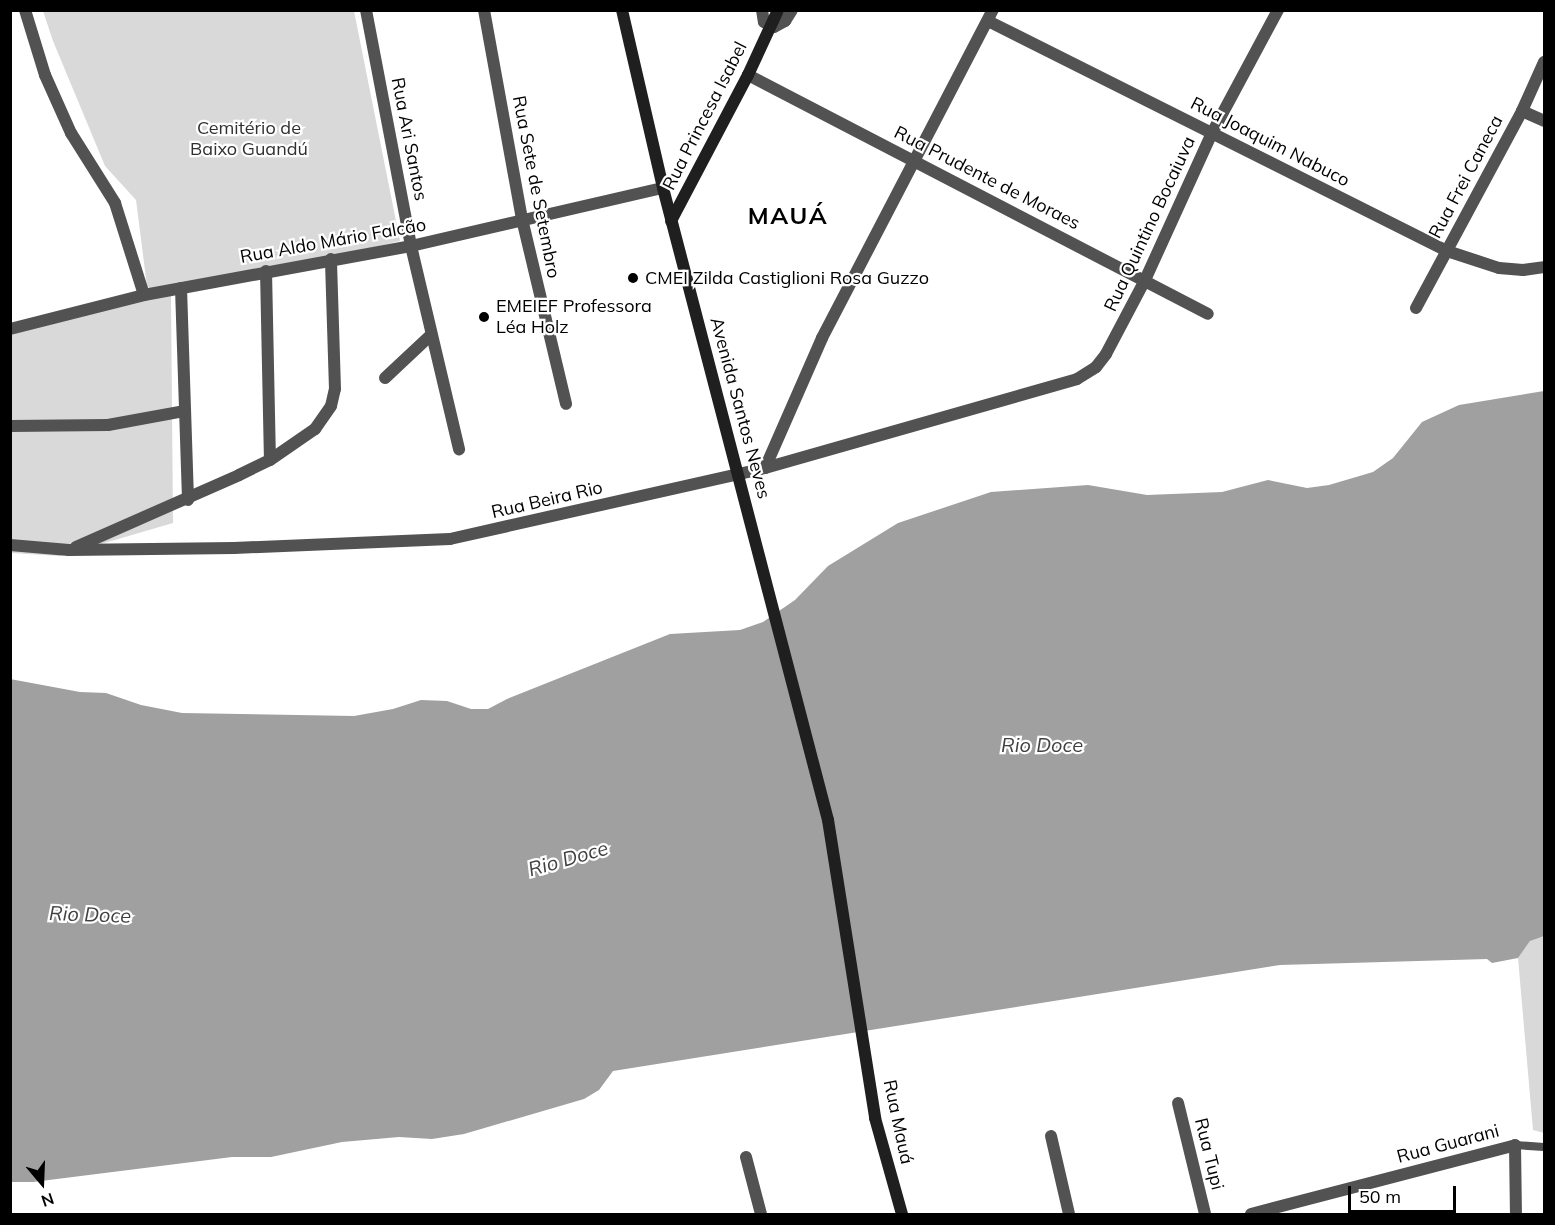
<!DOCTYPE html>
<html>
<head>
<meta charset="utf-8">
<style>
	body { margin:0 }
	#map { position:relative; width:1555px; height:1225px; overflow:hidden; background:#fff; font-family:Mulish,sans-serif }
	div>[style] { position:absolute }
	.green>* { inset:0; background:#d9d9d9 }
	.water>* { inset:0; background:#a0a0a0 }
	.lane>* { height:8px; margin:-4px; padding:0 4px; transform-origin:4px; border-radius:4px; background:#525252 }
	.street>* { height:12px; margin:-6px; padding:0 6px; transform-origin:6px; border-radius:6px; background:#525252 }
	.secondary>* { height:12px; margin:-6px; padding:0 6px; transform-origin:6px; border-radius:6px; background:#1f1f1f }
	.dots>* { width:16px; height:16px; translate:-50% -50%; box-sizing:border-box; border:3px solid #fff; border-radius:50% }
	span { translate:-50% -50%; white-space:nowrap; text-align:center; line-height:1.15; -webkit-text-stroke:4.5px #fff; paint-order:stroke }
	.street-label { font-size:18px; color:#000 }
	.park-label { font-size:18px; color:#303030 }
	.poi-label { font-size:18px; color:#000 }
	.left { translate:0 -50%; text-align:left }
	.water-label { font-size:20px; color:#414141; font-style:italic }
	.district-label { font-size:24px; color:#000; font-weight:700; letter-spacing:1.5px }
	.frame { position:absolute; inset:0; border:12px solid #000; pointer-events:none }
	.north { position:absolute; left:12px; top:1153px; width:60px; height:60px; -webkit-text-stroke:4px #fff; paint-order:stroke; rotate:161deg; font-size:16px; font-weight:700; line-height:24px; text-align:center; color:#000 }
	.north::after { content:''; display:block; margin:auto; width:21px; height:27px; background:#000; clip-path:polygon(50% 0,100% 100%,50% 72%,0 100%) }
	.scale { position:absolute; left:1348px; top:1186px; width:108px; height:27px; box-sizing:border-box; border:3px solid #000; border-top:0; padding-left:8px; font-size:18px; line-height:21px; white-space:nowrap; color:#000; -webkit-text-stroke:4px #fff; paint-order:stroke }
</style>
</head>
<body>
<div id="map">
	<div class="green">
		<div style="clip-path:polygon(43px 11px,354px 11px,400px 241px,196px 290px,171px 293px,173px 523px,60px 556px,11px 553px,11px 331px,155px 294px,147px 286px,136px 200px,105px 166px,53px 41px)"></div>
		<div style="clip-path:polygon(1540px 936px,1544px 936px,1544px 1133px,1533px 1130px,1518px 958px,1530px 941px)"></div>
	</div>
	<div class="water">
		<div style="clip-path:polygon(1544px 391px,1544px 936px,1530px 941px,1518px 958px,1492px 963px,1487px 959px,1280px 965px,613px 1071px,599px 1090px,584px 1099px,464px 1134px,432px 1139px,399px 1137px,342px 1142px,271px 1157px,232px 1157px,33px 1182px,11px 1182px,10px 679px,80px 692px,106px 693px,141px 705px,182px 713px,354px 716px,393px 709px,421px 700px,447px 701px,471px 709px,488px 709px,507px 699px,670px 634px,740px 630px,763px 622px,795px 600px,828px 566px,898px 523px,991px 492px,1088px 485px,1147px 495px,1222px 492px,1268px 480px,1307px 488px,1329px 485px,1373px 472px,1393px 458px,1422px 422px,1459px 405px)"></div>
	</div>
	<div class="lane">
		<div style="left:1515px;top:1145px;width:29px;rotate:4deg"></div>
	</div>
	<div class="street">
		<div style="left:25px;top:10px;width:68px;rotate:72.9deg"></div>
		<div style="left:45px;top:75px;width:64px;rotate:65.9deg"></div>
		<div style="left:71px;top:133px;width:83px;rotate:57.8deg"></div>
		<div style="left:115px;top:203px;width:96px;rotate:72.5deg"></div>
		<div style="left:366px;top:10px;width:240px;rotate:79.2deg"></div>
		<div style="left:411px;top:246px;width:209px;rotate:76.7deg"></div>
		<div style="left:484px;top:10px;width:212px;rotate:79.7deg"></div>
		<div style="left:522px;top:219px;width:190px;rotate:76.6deg"></div>
		<div style="left:762px;top:10px;width:12px;rotate:81deg"></div>
		<div style="left:764px;top:22px;width:11px;rotate:27deg"></div>
		<div style="left:774px;top:27px;width:13px;rotate:-29deg"></div>
		<div style="left:785px;top:21px;width:13px;rotate:-58deg"></div>
		<div style="left:988px;top:21px;width:513px;rotate:26.61deg"></div>
		<div style="left:1447px;top:251px;width:55px;rotate:18.1deg"></div>
		<div style="left:1499px;top:268px;width:24px;rotate:5deg"></div>
		<div style="left:1523px;top:270px;width:21px;rotate:-8deg"></div>
		<div style="left:748px;top:75px;width:518px;rotate:27.45deg"></div>
		<div style="left:1522px;top:111px;width:24px;rotate:24deg"></div>
		<div style="left:266px;top:271px;width:189px;rotate:88.8deg"></div>
		<div style="left:181px;top:288px;width:212px;rotate:88.1deg"></div>
		<div style="left:1416px;top:308px;width:224px;rotate:-61.7deg"></div>
		<div style="left:1522px;top:111px;width:54px;rotate:-65.8deg"></div>
		<div style="left:10px;top:329px;width:138px;rotate:-14.2deg"></div>
		<div style="left:144px;top:295px;width:271px;rotate:-10.4deg"></div>
		<div style="left:411px;top:246px;width:259px;rotate:-13deg"></div>
		<div style="left:385px;top:378px;width:63px;rotate:-43.1deg"></div>
		<div style="left:10px;top:426px;width:98px;rotate:-0.6deg"></div>
		<div style="left:108px;top:425px;width:77px;rotate:-10.4deg"></div>
		<div style="left:765px;top:468px;width:142px;rotate:-66.3deg"></div>
		<div style="left:822px;top:338px;width:370px;rotate:-62.5deg"></div>
		<div style="left:10px;top:545px;width:59px;rotate:4.8deg"></div>
		<div style="left:69px;top:550px;width:165px;rotate:-0.7deg"></div>
		<div style="left:234px;top:548px;width:216px;rotate:-2.4deg"></div>
		<div style="left:450px;top:539px;width:323px;rotate:-12.7deg"></div>
		<div style="left:765px;top:468px;width:324px;rotate:-15.9deg"></div>
		<div style="left:1077px;top:379px;width:22px;rotate:-32deg"></div>
		<div style="left:1096px;top:367px;width:16px;rotate:-52deg"></div>
		<div style="left:1106px;top:354px;width:84px;rotate:-62.2deg"></div>
		<div style="left:1145px;top:280px;width:162px;rotate:-65.5deg"></div>
		<div style="left:1212px;top:133px;width:140px;rotate:-61.8deg"></div>
		<div style="left:76px;top:547px;width:178px;rotate:-23.8deg"></div>
		<div style="left:239px;top:475px;width:34px;rotate:-26deg"></div>
		<div style="left:270px;top:460px;width:55px;rotate:-34.6deg"></div>
		<div style="left:315px;top:429px;width:28px;rotate:-55deg"></div>
		<div style="left:331px;top:406px;width:17px;rotate:-77deg"></div>
		<div style="left:335px;top:389px;width:130px;rotate:-91.8deg"></div>
		<div style="left:1178px;top:1103px;width:114px;rotate:76.3deg"></div>
		<div style="left:1051px;top:1136px;width:80px;rotate:77deg"></div>
		<div style="left:746px;top:1157px;width:59px;rotate:75.3deg"></div>
		<div style="left:1251px;top:1214px;width:273px;rotate:-14.6deg"></div>
		<div style="left:1515px;top:1145px;width:69px;rotate:89.2deg"></div>
	</div>
	<div class="secondary">
		<div style="left:622px;top:10px;width:183px;rotate:77deg"></div>
		<div style="left:663px;top:188px;width:653px;rotate:75.37deg"></div>
		<div style="left:828px;top:820px;width:302px;rotate:81deg"></div>
		<div style="left:875px;top:1118px;width:100px;rotate:74.3deg"></div>
		<div style="left:671px;top:221px;width:165px;rotate:-62.2deg"></div>
		<div style="left:748px;top:75px;width:72px;rotate:-65.2deg"></div>
	</div>
	<div class="dots">
		<div style="left:633px;top:278px;background:#000"></div>
		<div style="left:484px;top:317px;background:#000"></div>
	</div>
	<div class="street-label">
		<span style="left:705px;top:116px;rotate:-63deg">Rua Princesa Isabel</span>
		<span style="left:409px;top:139px;rotate:79deg">Rua Ari Santos</span>
		<span style="left:1270px;top:142px;rotate:27deg">Rua Joaquim Nabuco</span>
		<span style="left:1466px;top:177px;rotate:-62deg">Rua Frei Caneca</span>
		<span style="left:987px;top:178px;rotate:27deg">Rua Prudente de Moraes</span>
		<span style="left:536px;top:187px;rotate:79deg">Rua Sete de Setembro</span>
		<span style="left:1150px;top:224px;rotate:-65deg">Rua Quintino Bocaiuva</span>
		<span style="left:333px;top:241px;rotate:-10deg">Rua Aldo Mário Falcão</span>
		<span style="left:740px;top:408px;rotate:75deg">Avenida Santos Neves</span>
		<span style="left:547px;top:500px;rotate:-13deg">Rua Beira Rio</span>
		<span style="left:898px;top:1122px;rotate:78deg">Rua Mauá</span>
		<span style="left:1448px;top:1144px;rotate:-15deg">Rua Guarani</span>
		<span style="left:1209px;top:1154px;rotate:76deg">Rua Tupi</span>
	</div>
	<div class="park-label">
		<span style="left:249px;top:139px">Cemitério de<br>Baixo Guandú</span>
	</div>
	<div class="poi-label">
		<span class="left" style="left:645px;top:278px">CMEI Zilda Castiglioni Rosa Guzzo</span>
		<span class="left" style="left:496px;top:317px">EMEIEF Professora<br>Léa Holz</span>
	</div>
	<div class="water-label">
		<span style="left:1042px;top:744px">Rio Doce</span>
		<span style="left:568px;top:858px;rotate:-16deg">Rio Doce</span>
		<span style="left:90px;top:914px;rotate:2deg">Rio Doce</span>
	</div>
	<div class="district-label">
		<span style="left:788px;top:216px">MAUÁ</span>
	</div>
	<div class="frame"></div>
	<div class="north">N</div>
	<div class="scale">50 m</div>
</div>
</body>
</html>
